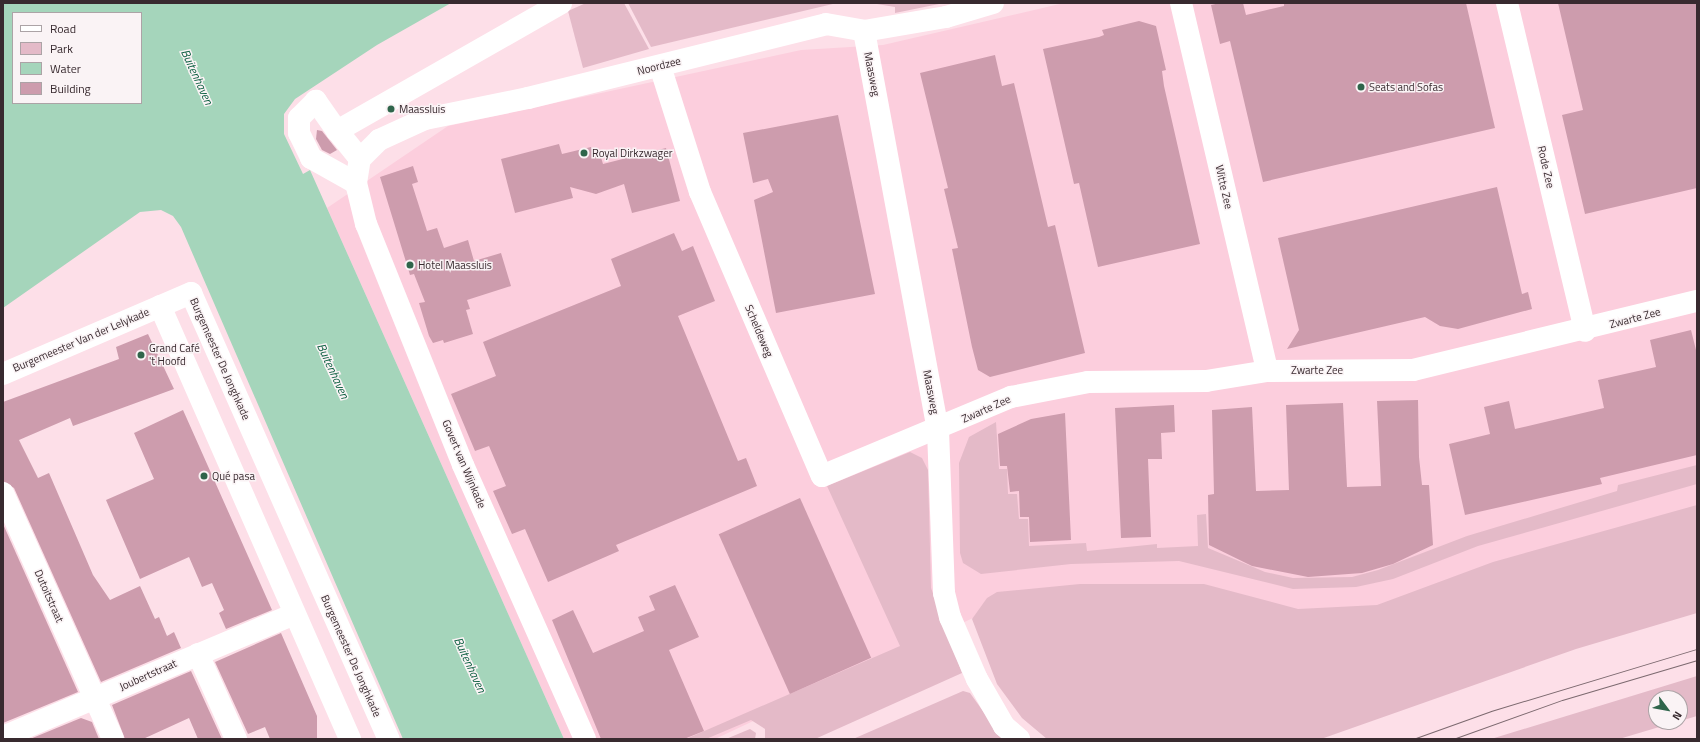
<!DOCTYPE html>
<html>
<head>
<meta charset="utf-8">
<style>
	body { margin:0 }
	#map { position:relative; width:1700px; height:742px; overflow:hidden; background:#fddfe8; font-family:"Titillium Web",sans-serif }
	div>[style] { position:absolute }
	.built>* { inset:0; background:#fccedd }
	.green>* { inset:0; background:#e4bac8 }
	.water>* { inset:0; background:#a5d5bb }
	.building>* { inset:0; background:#cd9cad; transform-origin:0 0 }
	.minor>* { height:22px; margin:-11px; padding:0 11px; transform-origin:11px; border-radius:11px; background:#fff }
	.tram>* { height:1px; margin:-0.5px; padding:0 0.5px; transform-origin:0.5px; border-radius:0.5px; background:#7c696f }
	.dots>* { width:11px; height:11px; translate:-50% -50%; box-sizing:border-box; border:2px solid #faf3f5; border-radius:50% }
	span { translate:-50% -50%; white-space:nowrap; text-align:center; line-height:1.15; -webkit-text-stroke:3px #faf3f5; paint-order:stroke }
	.street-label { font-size:11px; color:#382a2f }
	.poi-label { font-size:11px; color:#382a2f }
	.left { translate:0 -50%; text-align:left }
	.water-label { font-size:12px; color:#075c3d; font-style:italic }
	.frame { position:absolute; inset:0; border:4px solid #382a2f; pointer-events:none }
	.legend { position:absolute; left:12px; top:12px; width:130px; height:92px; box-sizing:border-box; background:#faf3f5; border:1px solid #aca3a6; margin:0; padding:5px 7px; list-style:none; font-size:12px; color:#382a2f }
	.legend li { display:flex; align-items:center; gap:8px; height:20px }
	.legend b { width:20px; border:1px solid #aca3a6 }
	.north { position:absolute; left:1648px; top:690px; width:40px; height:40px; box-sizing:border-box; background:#faf3f5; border:1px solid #aca3a6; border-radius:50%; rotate:122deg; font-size:11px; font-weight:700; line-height:16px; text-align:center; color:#382a2f }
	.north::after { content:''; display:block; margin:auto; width:14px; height:18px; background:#2f654b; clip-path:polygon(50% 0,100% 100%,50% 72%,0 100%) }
</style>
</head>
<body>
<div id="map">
	<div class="built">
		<div style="clip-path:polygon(1064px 3px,1697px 3px,1697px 529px,1397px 616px,1007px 602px,715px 739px,564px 739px,327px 208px,448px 126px,801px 50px,883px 45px)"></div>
	</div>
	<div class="green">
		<div style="clip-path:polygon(586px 3px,624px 3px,649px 49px,583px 68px,568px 11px)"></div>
		<div style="clip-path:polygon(628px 3px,837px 3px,651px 47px)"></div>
		<div style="clip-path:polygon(871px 3px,944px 3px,895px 13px,895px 7px)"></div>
		<div style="clip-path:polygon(996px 422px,999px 469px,1007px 469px,1008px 494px,1017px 494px,1019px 519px,1028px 519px,1029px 546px,1086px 543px,1087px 551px,1157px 544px,1157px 548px,1198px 546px,1197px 515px,1206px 514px,1208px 548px,1265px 572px,1293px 578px,1352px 577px,1378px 570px,1467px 536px,1617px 491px,1618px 485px,1697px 465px,1697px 484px,1478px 546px,1393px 579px,1356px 587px,1293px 589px,1179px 561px,1071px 564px,981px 574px,963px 563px,960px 553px,959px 463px,969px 437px)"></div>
		<div style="clip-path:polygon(910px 452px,922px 458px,928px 470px,931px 588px,962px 673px,815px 739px,765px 739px,765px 729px,751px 720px,706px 739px,686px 739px,900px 646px,827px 486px)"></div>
		<div style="clip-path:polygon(1697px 505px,1697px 613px,1576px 649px,1321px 739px,1047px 739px,1022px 718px,997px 684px,972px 619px,987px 598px,997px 592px,1080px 584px,1204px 584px,1298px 609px,1377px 605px,1493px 562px)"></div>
		<div style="clip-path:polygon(1697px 676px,1697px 716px,1680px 721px,1680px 698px,1656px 698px,1656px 722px,1676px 722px,1619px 739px,1491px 739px)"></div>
		<div style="clip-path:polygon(963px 691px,970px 693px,1003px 739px,853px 739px)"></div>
		<div style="clip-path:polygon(750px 729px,756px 733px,755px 739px,726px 739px)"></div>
	</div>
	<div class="water">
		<div style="clip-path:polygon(evenodd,3px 3px,451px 3px,377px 45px,295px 99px,284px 114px,284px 134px,303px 174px,310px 170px,564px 739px,403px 739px,181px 227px,173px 216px,161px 210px,140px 212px,3px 308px,3px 3px,13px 13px,141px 13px,141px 103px,13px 103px,13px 13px)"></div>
	</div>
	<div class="building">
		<div style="clip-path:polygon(1220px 3px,1243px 3px,1246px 15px,1284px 6px,1284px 3px,1466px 3px,1495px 128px,1263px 182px,1230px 41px,1220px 44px,1211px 5px)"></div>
		<div style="clip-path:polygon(1558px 3px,1697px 3px,1697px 188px,1585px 214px,1562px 115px,1583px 110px)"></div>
		<div style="clip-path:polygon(1139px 21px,1156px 26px,1166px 70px,1162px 71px,1164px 86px,1200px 244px,1098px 267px,1079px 183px,1074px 184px,1043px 49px,1099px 37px,1104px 35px,1102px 30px)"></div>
		<div style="clip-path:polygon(995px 55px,1002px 86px,1014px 83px,1048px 227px,1055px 225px,1085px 353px,990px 377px,978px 370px,972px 347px,952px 249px,958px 248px,944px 189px,948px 188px,920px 73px)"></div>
		<div style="clip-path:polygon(838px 115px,875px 294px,776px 313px,754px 200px,773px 192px,768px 179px,753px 183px,743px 133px)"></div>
		<div style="clip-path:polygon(317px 130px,322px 131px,337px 150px,330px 154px,322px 150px,316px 139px)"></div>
		<div style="clip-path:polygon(559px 144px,562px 154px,591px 147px,594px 154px,600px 154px,603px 164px,666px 148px,680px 201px,632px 213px,624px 184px,596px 194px,570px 187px,573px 198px,515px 213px,501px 159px)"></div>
		<div style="clip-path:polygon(413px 166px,418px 182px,412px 184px,427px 231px,437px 228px,444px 248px,468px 240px,474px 261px,501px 253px,511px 286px,467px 300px,470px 309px,466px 310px,473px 334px,444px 343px,443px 340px,433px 343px,429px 336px,419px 303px,425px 302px,414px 274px,410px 275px,380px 177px)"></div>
		<div style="clip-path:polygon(1497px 187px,1522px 294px,1528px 292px,1532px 309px,1458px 329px,1440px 326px,1425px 317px,1287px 349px,1299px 330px,1278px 238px)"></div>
		<div style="clip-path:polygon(674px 233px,682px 251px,693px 246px,715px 301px,678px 316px,738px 461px,746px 458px,757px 486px,616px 545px,619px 551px,548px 582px,525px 529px,512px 534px,493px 491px,506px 486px,489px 446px,475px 451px,451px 394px,496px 376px,483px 342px,621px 286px,611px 259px)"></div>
		<div style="clip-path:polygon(1691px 330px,1697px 354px,1697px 455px,1600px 478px,1602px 484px,1465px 515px,1449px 444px,1490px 434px,1484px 407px,1509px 401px,1515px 429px,1604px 408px,1598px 380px,1656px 367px,1650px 340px)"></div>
		<div style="clip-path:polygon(148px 334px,174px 389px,73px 426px,70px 418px,19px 440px,38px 478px,49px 473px,93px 575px,110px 600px,140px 586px,155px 619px,159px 617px,167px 636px,174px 632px,181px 648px,101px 682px,14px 488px,3px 481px,3px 402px,119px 359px,116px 347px)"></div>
		<div style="clip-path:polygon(1418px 400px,1419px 457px,1422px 485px,1429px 485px,1433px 545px,1393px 564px,1362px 573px,1308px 577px,1252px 566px,1209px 545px,1208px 495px,1214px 494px,1212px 410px,1252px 407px,1256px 491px,1289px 490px,1286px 405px,1343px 403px,1347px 487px,1381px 486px,1377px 401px)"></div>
		<div style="clip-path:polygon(1174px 405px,1175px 432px,1161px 433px,1162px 459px,1148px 459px,1151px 537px,1121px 538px,1115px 408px)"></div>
		<div style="clip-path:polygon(183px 410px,272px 610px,226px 629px,219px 613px,224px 610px,212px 583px,202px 587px,189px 557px,140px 579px,106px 500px,154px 479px,134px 433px)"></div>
		<div style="clip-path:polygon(1065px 413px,1071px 540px,1030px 542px,1029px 517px,1020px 517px,1019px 491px,1010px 492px,1007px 466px,1000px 466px,998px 434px,1031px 419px)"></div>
		<div style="left:800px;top:498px;width:175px;height:89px;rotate:66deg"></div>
		<div style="clip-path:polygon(3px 524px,78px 692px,3px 723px)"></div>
		<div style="clip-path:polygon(675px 585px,699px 637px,669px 650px,704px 731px,684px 739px,601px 739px,552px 620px,573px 610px,593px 653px,644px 631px,638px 617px,655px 610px,649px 596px)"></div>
		<div style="clip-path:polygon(281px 633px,317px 716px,317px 739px,270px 739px,265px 727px,248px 734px,215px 662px)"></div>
		<div style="clip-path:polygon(191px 671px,222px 739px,198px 739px,189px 718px,143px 739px,125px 739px,112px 705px)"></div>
		<div style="clip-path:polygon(81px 718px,92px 722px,99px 739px,30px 739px)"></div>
	</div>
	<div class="minor">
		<div style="left:1181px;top:3px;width:378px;rotate:76.8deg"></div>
		<div style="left:1507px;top:3px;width:337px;rotate:76.6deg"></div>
		<div style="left:864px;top:31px;width:406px;rotate:79.5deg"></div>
		<div style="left:938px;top:430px;width:163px;rotate:87.9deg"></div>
		<div style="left:944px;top:593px;width:25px;rotate:76deg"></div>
		<div style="left:950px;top:617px;width:68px;rotate:66.5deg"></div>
		<div style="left:977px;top:679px;width:54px;rotate:60.1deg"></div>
		<div style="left:1004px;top:726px;width:20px;rotate:41deg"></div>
		<div style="left:660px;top:66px;width:132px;rotate:72.4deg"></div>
		<div style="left:700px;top:192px;width:309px;rotate:66.8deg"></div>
		<div style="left:822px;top:476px;width:205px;rotate:-22.7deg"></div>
		<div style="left:1011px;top:397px;width:78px;rotate:-11deg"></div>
		<div style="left:1088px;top:382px;width:118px;rotate:-0.5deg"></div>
		<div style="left:1206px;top:381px;width:62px;rotate:-9.3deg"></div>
		<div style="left:1267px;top:371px;width:146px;rotate:-0.4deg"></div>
		<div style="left:1413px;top:370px;width:292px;rotate:-13.7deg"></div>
		<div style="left:337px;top:131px;width:37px;rotate:-125deg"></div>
		<div style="left:316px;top:101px;width:24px;rotate:135deg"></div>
		<div style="left:299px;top:118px;width:15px;rotate:90deg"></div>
		<div style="left:299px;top:133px;width:28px;rotate:64deg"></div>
		<div style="left:311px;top:158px;width:51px;rotate:29.1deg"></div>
		<div style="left:360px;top:159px;width:36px;rotate:-129deg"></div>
		<div style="left:337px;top:131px;width:258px;rotate:-29.7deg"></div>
		<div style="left:160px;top:306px;width:473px;rotate:66.3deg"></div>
		<div style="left:3px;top:374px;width:205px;rotate:-23.3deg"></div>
		<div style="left:191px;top:293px;width:488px;rotate:66.1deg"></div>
		<div style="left:3px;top:493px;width:269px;rotate:65.9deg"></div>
		<div style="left:198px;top:654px;width:93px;rotate:65.9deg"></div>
		<div style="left:3px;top:737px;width:316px;rotate:-22.9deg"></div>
		<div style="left:585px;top:739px;width:300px;rotate:-114deg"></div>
		<div style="left:463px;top:465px;width:260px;rotate:-111.9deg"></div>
		<div style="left:366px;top:224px;width:42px;rotate:-103.7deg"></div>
		<div style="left:356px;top:183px;width:24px;rotate:-81deg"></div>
		<div style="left:360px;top:159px;width:27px;rotate:-45deg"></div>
		<div style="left:379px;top:140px;width:51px;rotate:-24.5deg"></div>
		<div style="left:425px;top:119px;width:105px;rotate:-11.5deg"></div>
		<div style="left:528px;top:98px;width:307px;rotate:-13.9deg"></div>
		<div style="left:826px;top:24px;width:39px;rotate:10deg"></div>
		<div style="left:864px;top:31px;width:83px;rotate:-9.7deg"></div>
		<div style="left:946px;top:17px;width:49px;rotate:-16.6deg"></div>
	</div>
	<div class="tram">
		<div style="left:1413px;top:739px;width:83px;rotate:-19.7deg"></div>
		<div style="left:1491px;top:711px;width:215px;rotate:-16.8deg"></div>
		<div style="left:1453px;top:739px;width:116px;rotate:-19.7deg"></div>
		<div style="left:1562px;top:700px;width:141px;rotate:-16.5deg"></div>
	</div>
	<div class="dots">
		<div style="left:1361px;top:87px;background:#2f654b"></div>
		<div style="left:391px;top:109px;background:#2f654b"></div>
		<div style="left:584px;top:153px;background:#2f654b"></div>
		<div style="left:410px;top:265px;background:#2f654b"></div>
		<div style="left:141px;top:355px;background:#2f654b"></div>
		<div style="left:204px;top:476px;background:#2f654b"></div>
	</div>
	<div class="street-label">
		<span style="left:659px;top:66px;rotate:-14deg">Noordzee</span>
		<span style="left:872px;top:74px;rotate:79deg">Maasweg</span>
		<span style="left:1546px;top:167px;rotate:77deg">Rode Zee</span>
		<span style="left:1224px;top:187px;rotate:77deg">Witte Zee</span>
		<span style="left:1635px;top:318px;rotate:-15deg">Zwarte Zee</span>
		<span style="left:759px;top:331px;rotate:67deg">Scheldeweg</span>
		<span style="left:81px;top:340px;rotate:-23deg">Burgemeester Van der Lelykade</span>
		<span style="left:220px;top:359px;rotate:66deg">Burgemeester De Jonghkade</span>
		<span style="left:1317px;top:370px">Zwarte Zee</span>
		<span style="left:931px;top:392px;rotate:79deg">Maasweg</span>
		<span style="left:986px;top:409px;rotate:-24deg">Zwarte Zee</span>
		<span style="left:464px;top:464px;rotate:67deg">Govert van Wijnkade</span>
		<span style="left:49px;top:596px;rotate:66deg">Dutoitstraat</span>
		<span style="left:351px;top:656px;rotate:66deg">Burgemeester De Jonghkade</span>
		<span style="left:148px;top:675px;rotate:-24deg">Joubertstraat</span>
	</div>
	<div class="poi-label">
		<span class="left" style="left:1369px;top:87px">Seats and Sofas</span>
		<span class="left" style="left:399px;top:109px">Maassluis</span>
		<span class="left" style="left:592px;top:153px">Royal Dirkzwager</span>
		<span class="left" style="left:418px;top:265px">Hotel Maassluis</span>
		<span class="left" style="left:149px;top:355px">Grand Café<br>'t Hoofd</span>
		<span class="left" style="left:212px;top:476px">Qué pasa</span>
	</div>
	<div class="water-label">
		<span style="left:197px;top:77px;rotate:65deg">Buitenhaven</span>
		<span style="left:333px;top:371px;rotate:65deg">Buitenhaven</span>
		<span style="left:470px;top:665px;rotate:65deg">Buitenhaven</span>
	</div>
	<div class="frame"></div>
	<ul class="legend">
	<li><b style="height:5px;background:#fff"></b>Road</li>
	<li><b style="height:11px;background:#e4bac8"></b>Park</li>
	<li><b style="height:11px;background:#a5d5bb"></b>Water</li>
	<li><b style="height:11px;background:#cd9cad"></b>Building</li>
	</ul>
	<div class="north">N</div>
</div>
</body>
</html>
